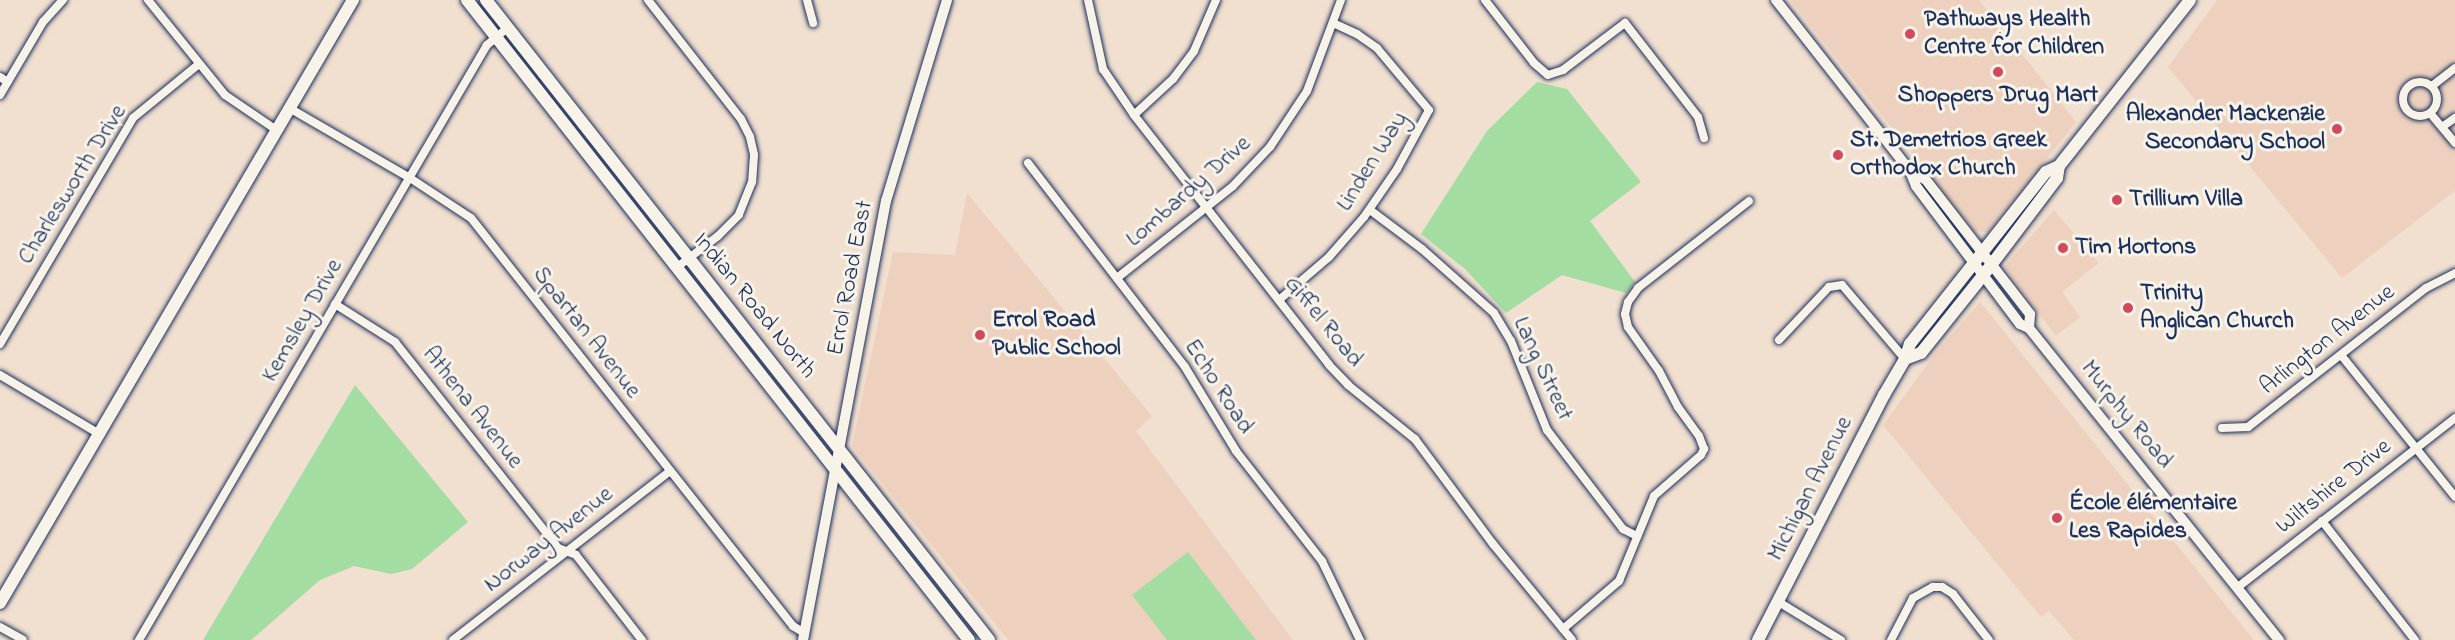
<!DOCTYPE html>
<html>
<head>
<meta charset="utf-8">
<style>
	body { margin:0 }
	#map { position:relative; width:2455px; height:640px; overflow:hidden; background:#f1dfcf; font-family:"Indie Flower",sans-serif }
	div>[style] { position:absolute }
	.built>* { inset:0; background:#edd1be }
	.green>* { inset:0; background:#a3dda2 }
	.roads { filter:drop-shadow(0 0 2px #1b2f5e) drop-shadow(0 0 2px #1b2f5e) }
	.minor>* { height:8px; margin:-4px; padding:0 4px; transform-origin:4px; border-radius:4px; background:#f7f3e8 }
	.minor>.ring { margin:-4px; padding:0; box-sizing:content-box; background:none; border:8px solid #f7f3e8; border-radius:50% }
	.tertiary>* { height:10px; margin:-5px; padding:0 5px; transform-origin:5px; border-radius:5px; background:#f7f3e8 }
	.secondary>* { height:12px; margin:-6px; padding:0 6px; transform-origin:6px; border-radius:6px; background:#f7f3e8 }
	.dots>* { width:16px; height:16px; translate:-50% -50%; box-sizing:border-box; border:3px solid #f7f3e8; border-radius:50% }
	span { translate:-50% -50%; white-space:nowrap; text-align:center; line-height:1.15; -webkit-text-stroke:6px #f7f3e8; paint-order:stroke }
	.poi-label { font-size:24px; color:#1b2f5e; font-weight:700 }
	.left { translate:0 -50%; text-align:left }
	.right { translate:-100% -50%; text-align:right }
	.street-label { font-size:24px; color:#1b2f5e }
</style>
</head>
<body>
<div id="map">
	<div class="built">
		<div style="clip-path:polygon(1790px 0,1979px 0,2076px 122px,1988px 232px,1974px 231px)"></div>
		<div style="clip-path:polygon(2217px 0,2455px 0,2455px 191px,2342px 278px,2168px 67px)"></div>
		<div style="clip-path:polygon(967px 193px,1152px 416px,1136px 431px,1293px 640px,1008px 640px,852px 446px,893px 252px,955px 255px)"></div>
		<div style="clip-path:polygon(2054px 210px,2099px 263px,2062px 292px,2080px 317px,2056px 336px,2004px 267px)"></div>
		<div style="clip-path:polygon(1980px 302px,2253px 639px,2252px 640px,2074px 640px,2049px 611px,2041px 617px,1883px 425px,1937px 351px)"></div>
	</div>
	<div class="green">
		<div style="clip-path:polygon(1537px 82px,1567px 89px,1641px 182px,1590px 221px,1635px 282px,1626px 293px,1562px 275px,1506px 313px,1465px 269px,1421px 234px,1487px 131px)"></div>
		<div style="clip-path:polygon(355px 385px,468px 522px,412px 569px,391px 574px,354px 566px,320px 580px,251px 640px,203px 640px)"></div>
		<div style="clip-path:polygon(1188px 552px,1256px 640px,1167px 640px,1132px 595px)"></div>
	</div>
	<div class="roads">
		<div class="minor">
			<div style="left:148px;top:0;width:122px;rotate:51deg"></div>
			<div style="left:225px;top:95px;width:64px;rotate:34.2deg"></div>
			<div style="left:648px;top:0;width:151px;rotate:52deg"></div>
			<div style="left:741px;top:119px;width:20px;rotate:63deg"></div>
			<div style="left:750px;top:137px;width:18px;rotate:77deg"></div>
			<div style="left:754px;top:155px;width:27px;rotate:94deg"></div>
			<div style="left:752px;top:182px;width:35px;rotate:112deg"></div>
			<div style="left:739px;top:215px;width:30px;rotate:135deg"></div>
			<div style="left:718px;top:236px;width:53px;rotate:142.7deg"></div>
			<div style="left:807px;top:0;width:24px;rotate:75deg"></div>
			<div style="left:1088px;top:0;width:71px;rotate:77.7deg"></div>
			<div style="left:1103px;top:69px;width:55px;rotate:56deg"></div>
			<div style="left:1134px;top:115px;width:317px;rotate:52deg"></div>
			<div style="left:1329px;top:365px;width:28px;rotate:46deg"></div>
			<div style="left:1348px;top:385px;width:86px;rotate:38.9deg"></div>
			<div style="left:1415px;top:439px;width:131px;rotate:53.4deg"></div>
			<div style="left:1493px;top:544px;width:124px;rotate:50.5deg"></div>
			<div style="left:1485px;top:0;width:80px;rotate:52.1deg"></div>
			<div style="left:1534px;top:63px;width:18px;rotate:41deg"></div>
			<div style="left:1548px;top:75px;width:16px;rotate:-18deg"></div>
			<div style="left:1563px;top:70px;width:78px;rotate:-37.2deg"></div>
			<div style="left:1625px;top:23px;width:119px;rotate:52.2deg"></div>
			<div style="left:1698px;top:117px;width:22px;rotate:74deg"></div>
			<div style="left:0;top:77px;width:9px;rotate:32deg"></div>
			<div class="ring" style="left:2403px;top:82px;width:26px;height:26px"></div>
			<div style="left:2432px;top:86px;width:29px;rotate:-38deg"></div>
			<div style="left:0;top:95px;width:85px;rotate:-59.5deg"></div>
			<div style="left:43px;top:22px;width:30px;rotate:-48deg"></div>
			<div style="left:291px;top:109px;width:138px;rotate:30.1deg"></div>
			<div style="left:410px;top:178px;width:73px;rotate:33.3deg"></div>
			<div style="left:471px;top:218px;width:520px;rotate:51.72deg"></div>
			<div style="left:793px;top:626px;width:13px;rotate:32deg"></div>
			<div style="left:2430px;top:113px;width:39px;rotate:50deg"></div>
			<div style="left:1134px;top:115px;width:53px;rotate:-42.7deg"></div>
			<div style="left:1173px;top:79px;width:35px;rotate:-53deg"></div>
			<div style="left:1194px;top:51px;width:56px;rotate:-66.7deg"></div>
			<div style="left:2442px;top:127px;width:16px;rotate:-35deg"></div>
			<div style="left:1028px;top:163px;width:257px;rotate:52.4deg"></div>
			<div style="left:1185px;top:367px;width:98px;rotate:58.7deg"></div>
			<div style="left:1236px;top:451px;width:140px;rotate:52deg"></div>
			<div style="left:1322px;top:561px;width:88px;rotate:64.3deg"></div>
			<div style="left:1370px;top:210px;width:65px;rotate:36.9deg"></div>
			<div style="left:1422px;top:249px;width:96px;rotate:41.6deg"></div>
			<div style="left:1494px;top:313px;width:33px;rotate:59deg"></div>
			<div style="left:1511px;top:341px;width:96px;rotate:68deg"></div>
			<div style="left:1547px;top:430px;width:125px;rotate:52.5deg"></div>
			<div style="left:1623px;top:529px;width:16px;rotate:27deg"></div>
			<div style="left:1117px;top:278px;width:148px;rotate:-38.4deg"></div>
			<div style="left:1233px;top:186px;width:54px;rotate:-46.5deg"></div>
			<div style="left:1270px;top:147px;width:67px;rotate:-56.5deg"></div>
			<div style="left:1307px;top:91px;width:97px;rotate:-69.5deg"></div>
			<div style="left:1279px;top:300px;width:66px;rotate:-40.7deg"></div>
			<div style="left:1329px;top:257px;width:53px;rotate:-48.8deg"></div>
			<div style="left:1364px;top:217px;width:58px;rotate:-55.5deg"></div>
			<div style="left:1397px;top:169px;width:67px;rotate:-61.5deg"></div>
			<div style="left:1429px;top:110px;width:81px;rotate:-130deg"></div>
			<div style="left:1377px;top:48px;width:24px;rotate:-145deg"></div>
			<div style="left:1357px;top:34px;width:26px;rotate:-155deg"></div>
			<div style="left:335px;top:304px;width:71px;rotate:32.3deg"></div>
			<div style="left:395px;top:342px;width:263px;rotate:51.6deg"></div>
			<div style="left:558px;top:548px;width:19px;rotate:21deg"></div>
			<div style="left:576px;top:555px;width:108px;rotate:52.2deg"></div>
			<div style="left:1779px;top:340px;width:73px;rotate:-46.7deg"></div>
			<div style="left:1829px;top:287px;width:13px;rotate:-9deg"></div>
			<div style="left:1842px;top:285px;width:97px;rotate:49.6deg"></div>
			<div style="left:0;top:344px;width:262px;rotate:-59.5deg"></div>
			<div style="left:133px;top:118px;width:85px;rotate:-39.3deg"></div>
			<div style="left:2341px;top:355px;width:182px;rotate:51.2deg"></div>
			<div style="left:0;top:375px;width:117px;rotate:30.7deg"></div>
			<div style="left:2222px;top:428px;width:26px;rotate:-2deg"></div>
			<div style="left:2248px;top:427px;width:226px;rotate:-38deg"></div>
			<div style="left:2426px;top:288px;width:33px;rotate:-27deg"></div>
			<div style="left:2322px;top:521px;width:151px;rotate:52deg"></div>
			<div style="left:2238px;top:587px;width:275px;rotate:-37.9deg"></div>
			<div style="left:1777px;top:601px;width:75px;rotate:31.4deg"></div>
			<div style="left:0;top:627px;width:26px;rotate:29deg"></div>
			<div style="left:1563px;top:629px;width:74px;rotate:-40.6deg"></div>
			<div style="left:1619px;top:581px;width:92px;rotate:-67.6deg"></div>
			<div style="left:1654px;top:496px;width:62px;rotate:-41.1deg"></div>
			<div style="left:1701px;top:455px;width:7px;rotate:-63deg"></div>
			<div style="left:1704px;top:449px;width:14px;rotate:-111deg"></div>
			<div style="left:1699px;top:436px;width:36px;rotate:-126deg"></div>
			<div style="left:1678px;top:407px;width:41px;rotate:-117.8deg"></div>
			<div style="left:1659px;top:371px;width:54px;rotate:-125.2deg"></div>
			<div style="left:1628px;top:327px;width:13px;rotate:-103deg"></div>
			<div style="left:1625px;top:314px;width:12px;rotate:-76deg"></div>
			<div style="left:1628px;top:302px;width:17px;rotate:-54deg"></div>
			<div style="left:1638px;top:288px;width:141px;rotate:-38.1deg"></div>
			<div style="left:139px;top:640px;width:689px;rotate:-59.68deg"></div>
			<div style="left:487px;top:45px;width:26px;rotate:-40deg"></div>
			<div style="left:453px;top:640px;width:275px;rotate:-37.9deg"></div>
			<div style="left:1891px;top:640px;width:47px;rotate:-62.4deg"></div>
			<div style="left:1913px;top:598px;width:23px;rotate:-29deg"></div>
			<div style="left:1933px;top:587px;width:9px"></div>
			<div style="left:1942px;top:587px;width:13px;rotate:32deg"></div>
			<div style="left:1953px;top:594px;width:58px;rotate:52deg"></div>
		</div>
		<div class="tertiary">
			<div style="left:1776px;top:0;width:217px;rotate:51.9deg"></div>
			<div style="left:1910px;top:171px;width:16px;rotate:68deg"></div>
			<div style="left:1916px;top:186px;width:173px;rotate:53deg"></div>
			<div style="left:2020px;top:324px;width:10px;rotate:24deg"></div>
			<div style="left:2029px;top:328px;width:400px;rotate:51.3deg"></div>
			<div style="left:1910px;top:171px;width:18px;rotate:29deg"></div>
			<div style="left:1926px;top:180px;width:170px;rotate:52.2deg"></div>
			<div style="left:2030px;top:314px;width:14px;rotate:94deg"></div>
			<div style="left:803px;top:640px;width:447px;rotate:-79.3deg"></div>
			<div style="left:886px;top:201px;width:210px;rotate:-73.1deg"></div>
		</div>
		<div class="secondary">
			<div style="left:467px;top:0;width:813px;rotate:51.89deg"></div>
			<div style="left:486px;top:0;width:814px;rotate:51.83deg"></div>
			<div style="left:1905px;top:359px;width:17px;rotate:-21deg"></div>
			<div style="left:1921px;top:353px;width:114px;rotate:-51.4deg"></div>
			<div style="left:1992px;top:264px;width:108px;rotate:-52.9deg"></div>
			<div style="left:2057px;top:178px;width:12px;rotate:-81deg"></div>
			<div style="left:0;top:603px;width:699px;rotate:-59.66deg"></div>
			<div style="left:1758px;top:640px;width:276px;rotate:-62.8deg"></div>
			<div style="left:1884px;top:395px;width:42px;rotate:-59.7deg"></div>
			<div style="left:1905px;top:359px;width:16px;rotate:-72deg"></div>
			<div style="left:1910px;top:344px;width:219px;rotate:-51.7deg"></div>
			<div style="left:2046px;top:172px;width:14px;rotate:-25deg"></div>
			<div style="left:2059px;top:166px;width:211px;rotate:-51.7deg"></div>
		</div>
	</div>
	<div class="dots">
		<div style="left:1910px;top:34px;background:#d1495b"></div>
		<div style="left:1998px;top:72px;background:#d1495b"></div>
		<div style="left:2337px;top:129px;background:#d1495b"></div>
		<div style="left:1838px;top:155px;background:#d1495b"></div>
		<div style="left:2117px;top:200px;background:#d1495b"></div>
		<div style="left:2063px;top:248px;background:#d1495b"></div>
		<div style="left:2128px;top:308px;background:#d1495b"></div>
		<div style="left:980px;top:335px;background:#d1495b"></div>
		<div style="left:2057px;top:518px;background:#d1495b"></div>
	</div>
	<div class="poi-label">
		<span class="left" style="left:1924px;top:34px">Pathways Health<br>Centre for Children</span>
		<span style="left:1998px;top:96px">Shoppers Drug Mart</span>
		<span class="right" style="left:2325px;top:129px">Alexander Mackenzie<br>Secondary School</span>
		<span class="left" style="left:1850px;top:155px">St. Demetrios Greek<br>Orthodox Church</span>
		<span class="left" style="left:2129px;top:200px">Trillium Villa</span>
		<span class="left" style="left:2075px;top:248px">Tim Hortons</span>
		<span class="left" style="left:2140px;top:308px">Trinity<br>Anglican Church</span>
		<span class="left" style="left:992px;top:335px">Errol Road<br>Public School</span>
		<span class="left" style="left:2069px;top:518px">École élémentaire<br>Les Rapides</span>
	</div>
	<div class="street-label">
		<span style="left:1373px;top:162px;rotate:-58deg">Linden Way</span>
		<span style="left:73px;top:185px;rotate:-58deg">Charlesworth Drive</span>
		<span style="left:1189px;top:192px;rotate:-41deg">Lombardy Drive</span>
		<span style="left:851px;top:278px;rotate:-79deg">Errol Road East</span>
		<span style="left:754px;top:306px;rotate:51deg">Indian Road North</span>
		<span style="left:303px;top:321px;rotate:-60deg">Kemsley Drive</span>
		<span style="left:1323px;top:322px;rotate:51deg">Giffel Road</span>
		<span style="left:586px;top:333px;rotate:52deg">Spartan Avenue</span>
		<span style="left:2328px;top:340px;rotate:-38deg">Arlington Avenue</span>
		<span style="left:1542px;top:369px;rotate:65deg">Lang Street</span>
		<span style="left:1218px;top:387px;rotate:57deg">Echo Road</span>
		<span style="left:472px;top:408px;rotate:52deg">Athena Avenue</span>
		<span style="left:2126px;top:415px;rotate:51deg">Murphy Road</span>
		<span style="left:2334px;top:487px;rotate:-38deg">Wiltshire Drive</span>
		<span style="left:1811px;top:489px;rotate:-63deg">Michigan Avenue</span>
		<span style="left:549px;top:540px;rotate:-38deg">Norway Avenue</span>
	</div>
</div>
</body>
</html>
